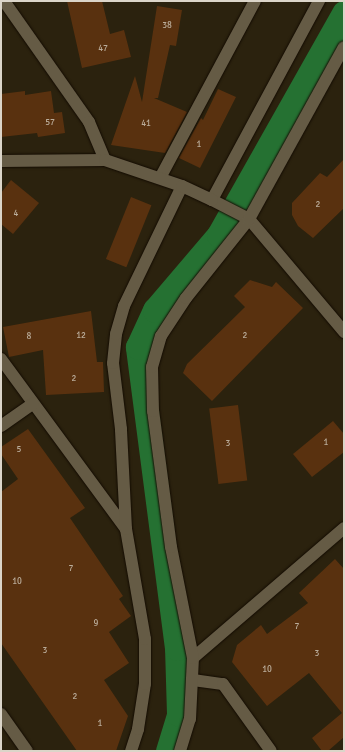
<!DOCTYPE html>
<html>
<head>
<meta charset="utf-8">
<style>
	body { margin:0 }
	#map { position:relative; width:345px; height:752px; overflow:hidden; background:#2b220e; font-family:Signika,sans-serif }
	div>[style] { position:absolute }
	.canal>* { height:25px; margin:-12.5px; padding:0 12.5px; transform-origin:12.5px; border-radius:12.5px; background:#257132 }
	.building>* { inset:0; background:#59310f; transform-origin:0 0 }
	.roads { filter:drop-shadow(0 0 1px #130b00) drop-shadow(0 0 1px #130b00) }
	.street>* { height:12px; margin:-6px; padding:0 6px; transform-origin:6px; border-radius:6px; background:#655b45 }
	.secondary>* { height:12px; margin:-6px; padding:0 6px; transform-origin:6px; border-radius:6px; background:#655b45 }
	span { translate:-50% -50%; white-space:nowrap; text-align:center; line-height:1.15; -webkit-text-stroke:3px #211905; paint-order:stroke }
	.number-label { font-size:9px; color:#baac9a }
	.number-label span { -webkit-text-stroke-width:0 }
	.frame { position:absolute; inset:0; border:2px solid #dbd5c9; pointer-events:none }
</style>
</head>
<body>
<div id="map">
	<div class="canal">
		<div style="left:168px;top:751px;width:39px;rotate:-73deg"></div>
		<div style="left:179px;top:714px;width:66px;rotate:-91.7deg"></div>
		<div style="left:177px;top:648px;width:304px;rotate:-97.4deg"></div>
		<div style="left:138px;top:347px;width:41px;rotate:-65.3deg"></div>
		<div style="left:155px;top:310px;width:99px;rotate:-49.5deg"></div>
		<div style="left:219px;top:235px;width:255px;rotate:-60.6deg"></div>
	</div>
	<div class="building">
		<div style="clip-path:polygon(67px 1px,102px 1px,110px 34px,124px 30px,131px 57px,82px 68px)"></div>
		<div style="clip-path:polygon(157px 6px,182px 10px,176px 46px,170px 45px,158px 98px,154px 98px,187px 112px,165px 153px,111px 145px,135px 76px,142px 102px)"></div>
		<div style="clip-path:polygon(218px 89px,236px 97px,200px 168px,179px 158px,201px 118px,203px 120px)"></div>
		<div style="clip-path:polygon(25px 91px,25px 95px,51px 91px,54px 113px,62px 112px,65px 133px,38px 137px,37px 133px,1px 137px,1px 94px)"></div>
		<div style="clip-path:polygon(344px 159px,344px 208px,313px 238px,298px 226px,292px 215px,292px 203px,320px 173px,327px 177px)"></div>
		<div style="clip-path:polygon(11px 180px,39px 203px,13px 234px,1px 224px,1px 193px)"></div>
		<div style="left:131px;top:197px;width:22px;height:67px;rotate:22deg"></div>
		<div style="clip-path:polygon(250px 280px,272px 287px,276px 282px,303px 308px,212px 401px,183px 373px,187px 364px,245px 307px,234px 296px)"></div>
		<div style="clip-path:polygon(91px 311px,97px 362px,103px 362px,104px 392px,46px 395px,43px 350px,9px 357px,3px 327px)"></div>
		<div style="left:238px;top:405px;width:76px;height:29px;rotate:83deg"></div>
		<div style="clip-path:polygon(333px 421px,344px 434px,344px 452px,312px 477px,293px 454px)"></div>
		<div style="clip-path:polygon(28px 429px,85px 508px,70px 518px,123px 596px,119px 599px,131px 616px,109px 632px,129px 663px,104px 680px,128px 716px,116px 751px,77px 751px,1px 643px,1px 492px,18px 479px,1px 454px,1px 447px)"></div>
		<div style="clip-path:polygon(335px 559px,344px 569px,344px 737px,328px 751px,322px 751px,312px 738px,342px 713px,309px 673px,267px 706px,232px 662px,237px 645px,261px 625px,267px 634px,308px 603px,299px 593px)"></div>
	</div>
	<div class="roads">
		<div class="street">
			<div style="left:4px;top:1px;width:148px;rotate:54.9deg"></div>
			<div style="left:89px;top:122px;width:41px;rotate:67.2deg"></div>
			<div style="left:319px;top:1px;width:226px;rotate:118.3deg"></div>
			<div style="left:212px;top:200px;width:42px;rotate:27.2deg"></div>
			<div style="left:249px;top:219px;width:148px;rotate:49.9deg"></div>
			<div style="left:160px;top:178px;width:201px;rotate:-61.8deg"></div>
			<div style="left:1px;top:359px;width:211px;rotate:53.7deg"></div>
			<div style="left:1px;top:426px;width:39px;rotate:-35deg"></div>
			<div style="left:193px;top:658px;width:199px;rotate:-40.7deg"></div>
			<div style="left:193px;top:680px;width:30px;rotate:8deg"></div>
			<div style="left:223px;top:684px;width:82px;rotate:54.4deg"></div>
			<div style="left:131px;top:751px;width:23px;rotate:-72deg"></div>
			<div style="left:138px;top:729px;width:46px;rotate:-81.2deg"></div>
			<div style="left:145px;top:684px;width:45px;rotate:-90deg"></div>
			<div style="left:145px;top:639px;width:112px;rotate:-99.8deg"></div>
			<div style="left:126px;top:529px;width:100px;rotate:-92.9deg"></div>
			<div style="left:121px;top:429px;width:66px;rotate:-96.9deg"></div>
			<div style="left:113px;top:363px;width:29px;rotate:-84deg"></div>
			<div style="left:116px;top:334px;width:29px;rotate:-74deg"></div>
			<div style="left:124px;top:306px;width:133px;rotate:-64.2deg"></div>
			<div style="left:180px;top:751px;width:34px;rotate:-73deg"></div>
			<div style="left:190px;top:719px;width:61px;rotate:-87.2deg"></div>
			<div style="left:193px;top:658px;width:113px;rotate:-101.2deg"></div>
			<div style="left:171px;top:547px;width:137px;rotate:-97.5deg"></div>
			<div style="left:153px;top:411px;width:44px;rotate:-91.3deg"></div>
			<div style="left:152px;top:367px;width:32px;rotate:-74deg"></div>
			<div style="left:161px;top:336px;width:45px;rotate:-56.7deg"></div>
			<div style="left:186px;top:298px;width:101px;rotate:-51.4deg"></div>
			<div style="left:249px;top:219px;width:196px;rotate:-61.1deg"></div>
		</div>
		<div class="secondary">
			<div style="left:1px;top:161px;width:104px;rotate:-0.6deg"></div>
			<div style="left:105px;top:160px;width:81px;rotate:18.7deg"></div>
			<div style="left:182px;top:186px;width:33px;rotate:25deg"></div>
			<div style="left:1px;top:714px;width:45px;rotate:54.9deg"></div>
		</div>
	</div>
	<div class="number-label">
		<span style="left:167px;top:26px">38</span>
		<span style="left:103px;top:49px">47</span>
		<span style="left:50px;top:123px">57</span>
		<span style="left:146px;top:124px">41</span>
		<span style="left:199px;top:145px">1</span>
		<span style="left:318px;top:205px">2</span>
		<span style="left:16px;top:214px">4</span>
		<span style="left:81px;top:336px">12</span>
		<span style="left:245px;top:336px">2</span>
		<span style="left:29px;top:337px">8</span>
		<span style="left:74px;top:379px">2</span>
		<span style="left:326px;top:443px">1</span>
		<span style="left:228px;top:444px">3</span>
		<span style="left:19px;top:450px">5</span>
		<span style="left:71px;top:569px">7</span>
		<span style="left:17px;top:582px">10</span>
		<span style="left:96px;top:624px">9</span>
		<span style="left:297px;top:627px">7</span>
		<span style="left:45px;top:651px">3</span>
		<span style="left:317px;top:654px">3</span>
		<span style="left:267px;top:670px">10</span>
		<span style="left:75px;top:697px">2</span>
		<span style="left:100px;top:724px">1</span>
	</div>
	<div class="frame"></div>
</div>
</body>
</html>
